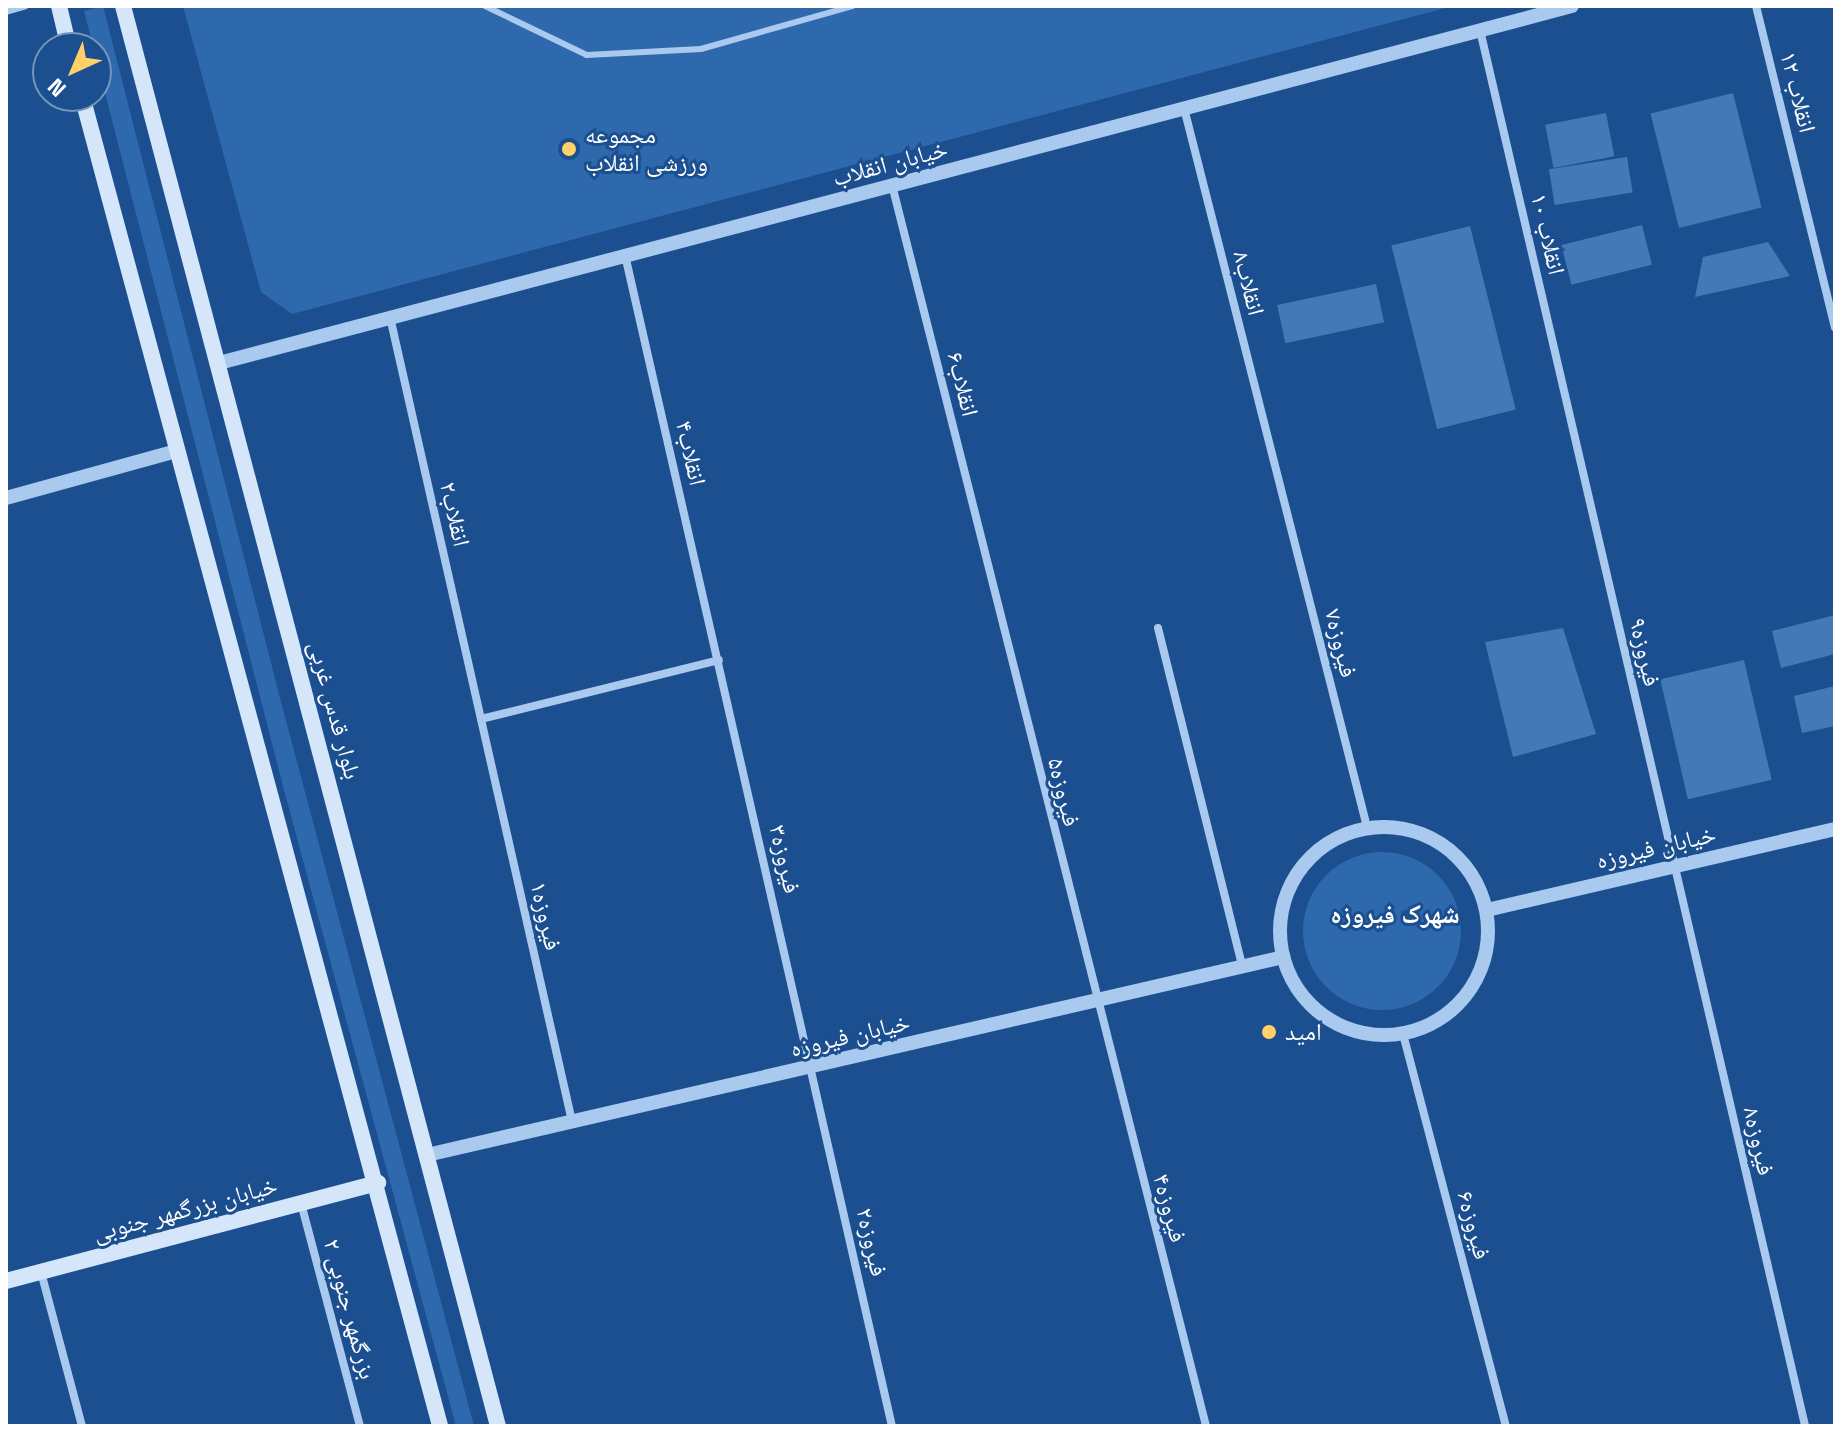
<!DOCTYPE html>
<html>
<head>
<meta charset="utf-8">
<style>
	body { margin:0 }
	#map { position:relative; width:1841px; height:1432px; overflow:hidden; background:#1b4f8f; font-family:"Space Grotesk","Noto Naskh Arabic",sans-serif }
	div>[style] { position:absolute }
	.green>* { inset:0; background:#2e69ad }
	.round { border-radius:50% }
	.building>* { inset:0; background:#4478b7; transform-origin:0 0 }
	.service>* { height:6px; margin:-3px; padding:0 3px; transform-origin:3px; border-radius:3px; background:#a9c9ee }
	.minor>* { height:8px; margin:-4px; padding:0 4px; transform-origin:4px; border-radius:4px; background:#a9c9ee }
	.tertiary>* { height:14px; margin:-7px; padding:0 7px; transform-origin:7px; border-radius:7px; background:#a9c9ee }
	.tertiary>.ring { margin:-7px; padding:0; box-sizing:content-box; background:none; border:14px solid #a9c9ee; border-radius:50% }
	.secondary>* { height:16px; margin:-8px; padding:0 8px; transform-origin:8px; border-radius:8px; background:#d6e6fa }
	.dots>* { width:22px; height:22px; translate:-50% -50%; box-sizing:border-box; border:4px solid #1b4f8f; border-radius:50% }
	span { translate:-50% -50%; white-space:nowrap; text-align:center; line-height:1.15; -webkit-text-stroke:6px #1b4f8f; paint-order:stroke }
	.street-label { font-size:24px; color:#fff }
	.poi-label { font-size:24px; color:#fff }
	.left { translate:0 -50%; text-align:left }
	.neighbourhood-label { font-size:26px; color:#fff; font-weight:700 }
	.frame { position:absolute; inset:0; border:8px solid #fff; pointer-events:none }
	.north { position:absolute; left:32px; top:32px; width:80px; height:80px; box-sizing:border-box; background:#1b4f8f; border:2px solid #7695bc; border-radius:50%; rotate:224deg; font-size:22px; font-weight:700; line-height:32px; text-align:center; color:#fff }
	.north::after { content:''; display:block; margin:auto; width:28px; height:36px; background:#ffd166; clip-path:polygon(50% 0,100% 100%,50% 72%,0 100%) }
</style>
</head>
<body>
<div id="map">
	<div class="green">
		<div style="clip-path:polygon(103px 6px,280px 698px,474px 1426px,456px 1426px,284px 790px,84px 11px)"></div>
		<div style="clip-path:polygon(183px 6px,1453px 6px,292px 314px,261px 292px)"></div>
		<div class="round" style="left:1303px;top:852px;width:158px;height:158px"></div>
	</div>
	<div class="building">
		<div style="left:1733px;top:93px;width:118px;height:85px;rotate:76deg"></div>
		<div style="left:1606px;top:113px;width:44px;height:62px;rotate:79deg"></div>
		<div style="left:1627px;top:157px;width:36px;height:79px;rotate:81deg"></div>
		<div style="left:1642px;top:225px;width:41px;height:83px;rotate:76deg"></div>
		<div style="left:1470px;top:226px;width:189px;height:81px;rotate:76deg"></div>
		<div style="clip-path:polygon(1768px 242px,1790px 276px,1695px 297px,1703px 257px)"></div>
		<div style="left:1376px;top:284px;width:39px;height:101px;rotate:78deg"></div>
		<div style="clip-path:polygon(1835px 615px,1835px 654px,1781px 668px,1772px 631px)"></div>
		<div style="clip-path:polygon(1563px 628px,1596px 734px,1513px 757px,1485px 642px)"></div>
		<div style="left:1744px;top:660px;width:123px;height:86px;rotate:77deg"></div>
		<div style="clip-path:polygon(1835px 686px,1835px 726px,1802px 733px,1794px 696px)"></div>
	</div>
	<div class="service">
		<div style="left:485px;top:6px;width:113px;rotate:25.7deg"></div>
		<div style="left:587px;top:55px;width:114px;rotate:-3deg"></div>
		<div style="left:701px;top:49px;width:158px;rotate:-15.8deg"></div>
	</div>
	<div class="minor">
		<div style="left:1756px;top:6px;width:331px;rotate:76.2deg"></div>
		<div style="left:6px;top:11px;width:19px;rotate:-16deg"></div>
		<div style="left:1480px;top:30px;width:1433px;rotate:76.89deg"></div>
		<div style="left:1184px;top:108px;width:742px;rotate:75.72deg"></div>
		<div style="left:892px;top:185px;width:1280px;rotate:75.8deg"></div>
		<div style="left:625px;top:255px;width:1201px;rotate:77.16deg"></div>
		<div style="left:390px;top:317px;width:824px;rotate:77.25deg"></div>
		<div style="left:1158px;top:628px;width:348px;rotate:76deg"></div>
		<div style="left:481px;top:719px;width:245px;rotate:-13.9deg"></div>
		<div style="left:1403px;top:1034px;width:405px;rotate:75.3deg"></div>
		<div style="left:301px;top:1203px;width:231px;rotate:75.2deg"></div>
		<div style="left:41px;top:1272px;width:159px;rotate:75.1deg"></div>
	</div>
	<div class="tertiary">
		<div style="left:219px;top:363px;width:1399px;rotate:-14.78deg"></div>
		<div style="left:6px;top:498px;width:173px;rotate:-15.4deg"></div>
		<div class="ring" style="left:1280px;top:827px;width:194px;height:194px"></div>
		<div style="left:1487px;top:910px;width:357px;rotate:-13.1deg"></div>
		<div style="left:427px;top:1155px;width:879px;rotate:-13.02deg"></div>
	</div>
	<div class="secondary">
		<div style="left:59px;top:6px;width:43px;rotate:76.6deg"></div>
		<div style="left:123px;top:6px;width:1469px;rotate:75.21deg"></div>
		<div style="left:82px;top:96px;width:1377px;rotate:74.93deg"></div>
		<div style="left:6px;top:1281px;width:385px;rotate:-14.8deg"></div>
	</div>
	<div class="dots">
		<div style="left:569px;top:149px;background:#ffd166"></div>
		<div style="left:1269px;top:1032px;background:#ffd166"></div>
	</div>
	<div class="street-label">
		<span style="left:1798px;top:92px;rotate:76deg">انقلاب ۱۲</span>
		<span style="left:890px;top:163px;rotate:-15deg">خیابان انقلاب</span>
		<span style="left:1548px;top:234px;rotate:77deg">انقلاب ۱۰</span>
		<span style="left:1249px;top:283px;rotate:76deg">انقلاب۸</span>
		<span style="left:963px;top:384px;rotate:76deg">انقلاب۶</span>
		<span style="left:691px;top:453px;rotate:77deg">انقلاب۴</span>
		<span style="left:455px;top:514px;rotate:77deg">انقلاب۲</span>
		<span style="left:1341px;top:643px;rotate:76deg">فیروزه۷</span>
		<span style="left:1645px;top:652px;rotate:77deg">فیروزه۹</span>
		<span style="left:335px;top:710px;rotate:75deg">بلوار قدس غربی</span>
		<span style="left:1064px;top:792px;rotate:76deg">فیروزه۵</span>
		<span style="left:1656px;top:847px;rotate:-13deg">خیابان فیروزه</span>
		<span style="left:785px;top:859px;rotate:77deg">فیروزه۳</span>
		<span style="left:546px;top:916px;rotate:77deg">فیروزه۱</span>
		<span style="left:850px;top:1035px;rotate:-13deg">خیابان فیروزه</span>
		<span style="left:1759px;top:1141px;rotate:77deg">فیروزه۸</span>
		<span style="left:1170px;top:1208px;rotate:75deg">فیروزه۴</span>
		<span style="left:185px;top:1209px;rotate:-15deg">خیابان بزرگمهر جنوبی</span>
		<span style="left:1474px;top:1225px;rotate:75deg">فیروزه۶</span>
		<span style="left:872px;top:1242px;rotate:77deg">فیروزه۲</span>
		<span style="left:350px;top:1309px;rotate:75deg">بزرگمهر جنوبی ۲</span>
	</div>
	<div class="poi-label">
		<span class="left" style="left:585px;top:149px">مجموعه<br>ورزشی انقلاب</span>
		<span class="left" style="left:1285px;top:1032px">امید</span>
	</div>
	<div class="neighbourhood-label">
		<span style="left:1395px;top:915px">شهرک فیروزه</span>
	</div>
	<div class="frame"></div>
	<div class="north">N</div>
</div>
</body>
</html>
